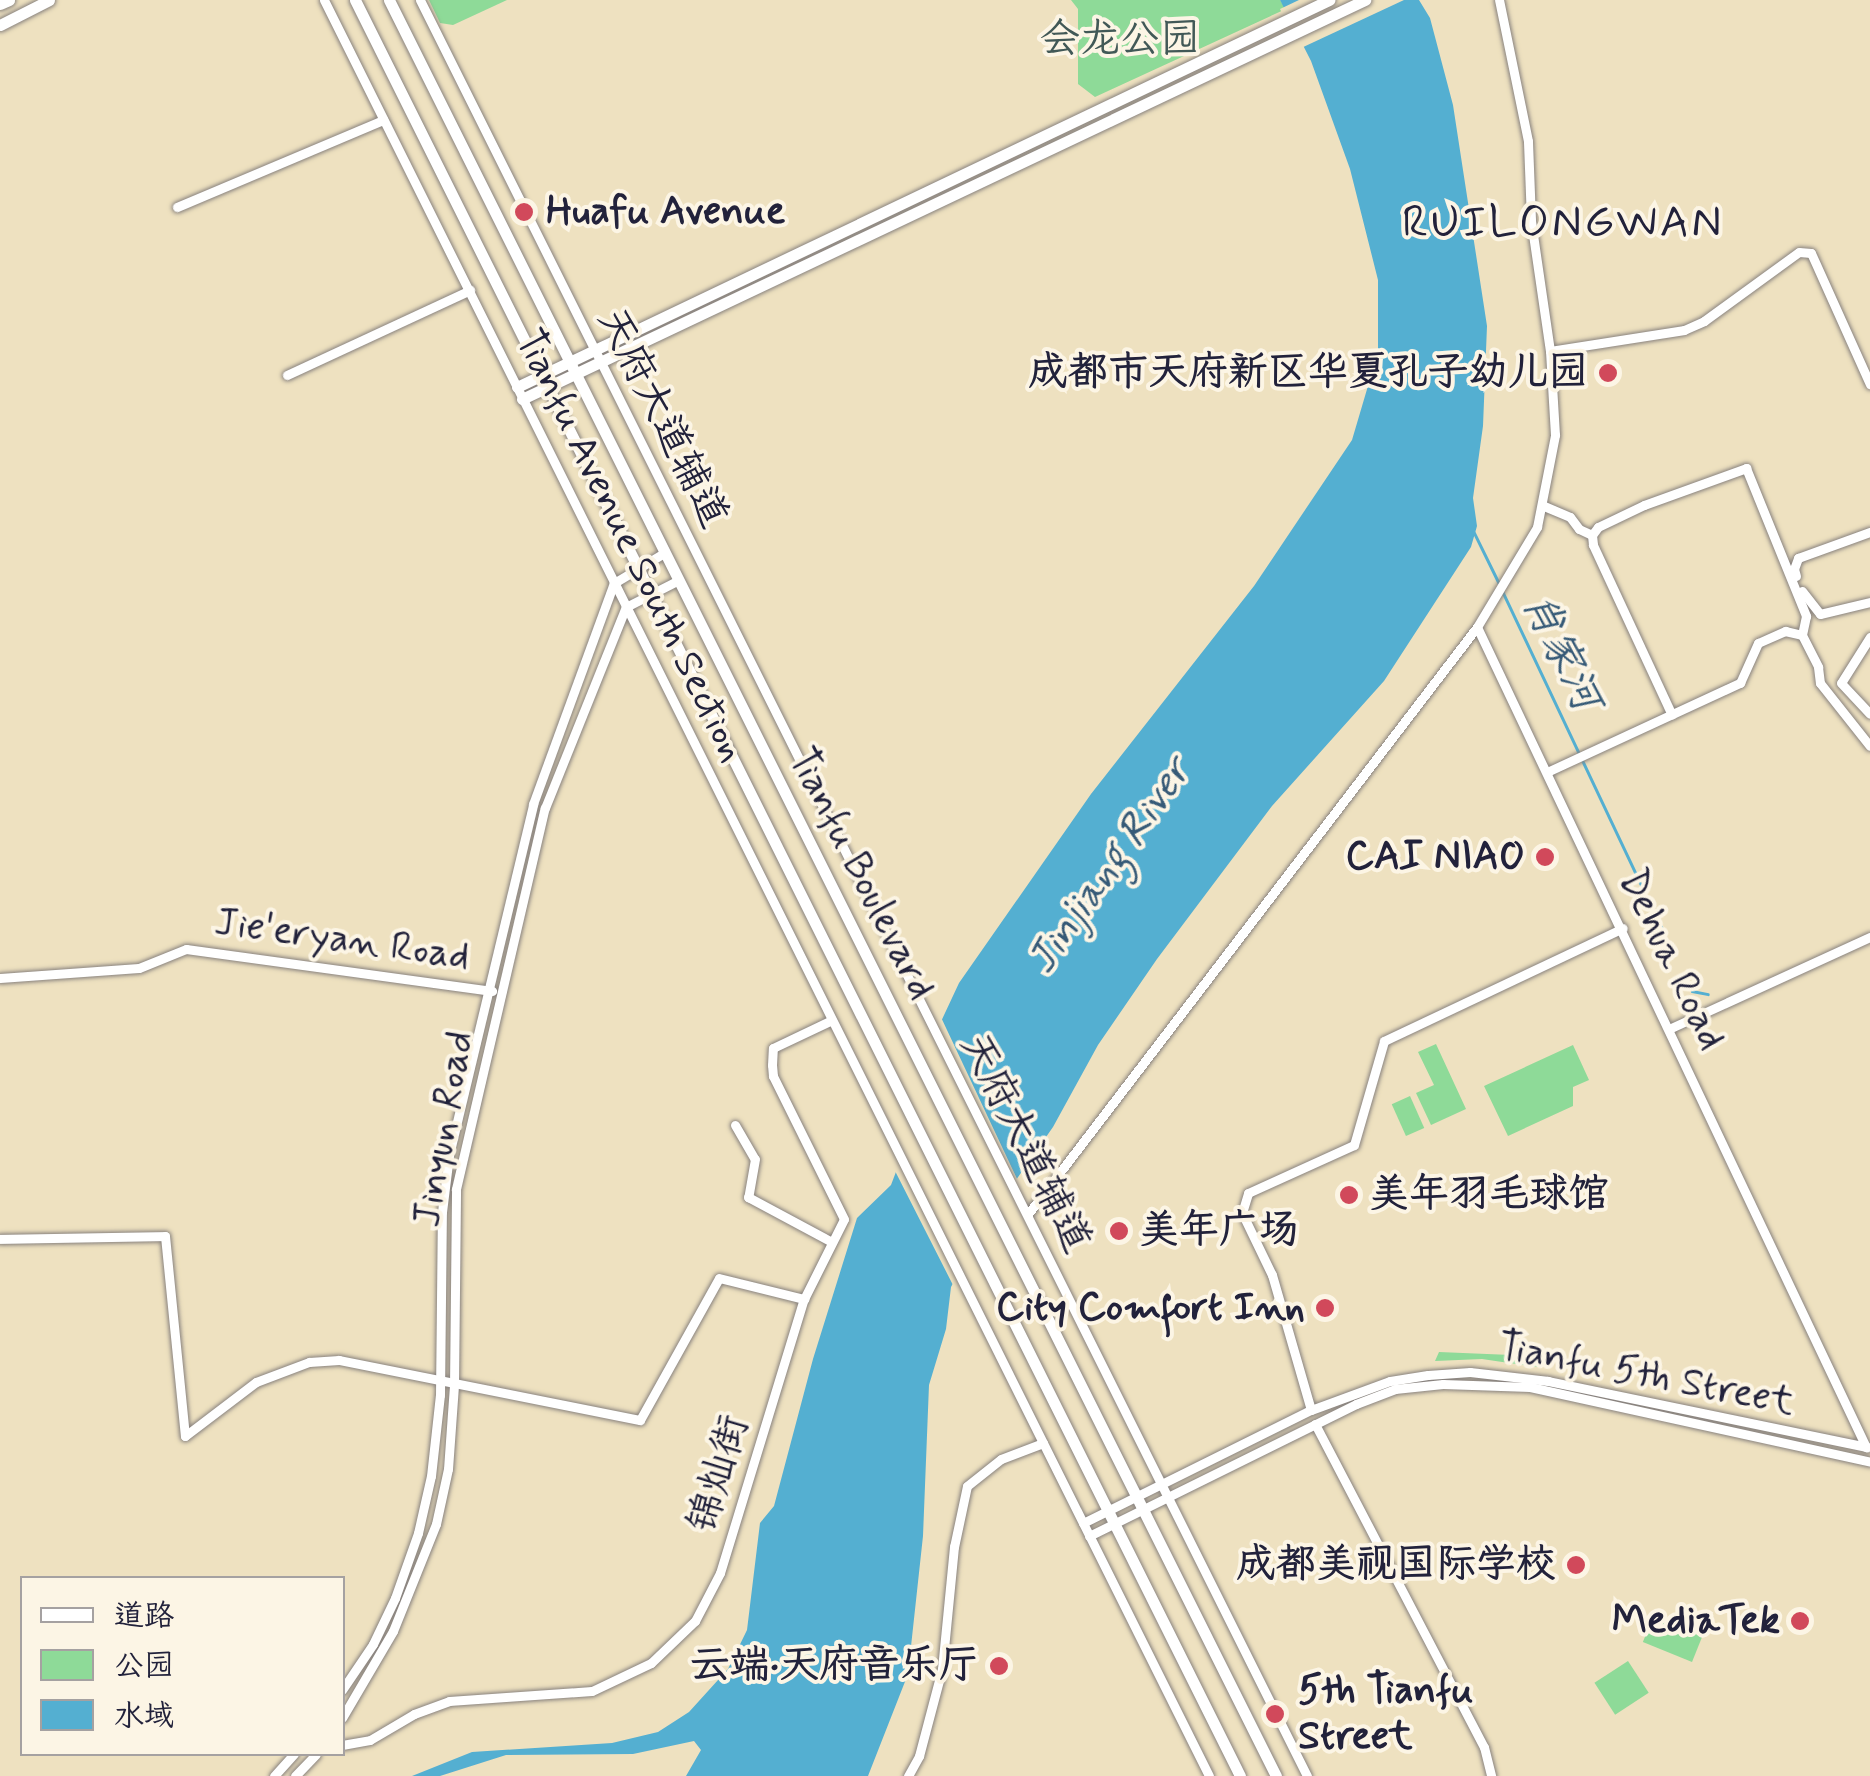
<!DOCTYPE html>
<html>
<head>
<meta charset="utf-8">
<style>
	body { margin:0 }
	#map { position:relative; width:1870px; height:1776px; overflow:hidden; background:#eee1c0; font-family:Mynerve,"LXGW WenKai TC",sans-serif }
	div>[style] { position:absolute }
	.green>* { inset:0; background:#8eda98; transform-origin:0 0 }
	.water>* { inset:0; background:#54afd1 }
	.pier>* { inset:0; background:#eee1c0 }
	.stream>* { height:2.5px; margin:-1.25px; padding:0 1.25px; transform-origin:1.25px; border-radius:1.25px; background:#54afd1 }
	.roads { filter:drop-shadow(0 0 2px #88827e) drop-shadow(0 0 2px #88827e) }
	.minor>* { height:9px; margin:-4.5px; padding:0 4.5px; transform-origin:4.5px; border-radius:4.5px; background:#fff }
	.major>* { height:11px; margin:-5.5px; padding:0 5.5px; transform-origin:5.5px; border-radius:5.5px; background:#fff }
	.dots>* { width:28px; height:28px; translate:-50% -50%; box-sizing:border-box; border:5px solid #fcf5e5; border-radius:50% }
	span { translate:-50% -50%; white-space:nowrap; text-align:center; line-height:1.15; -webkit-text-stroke:8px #fcf5e5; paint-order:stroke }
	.park-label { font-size:40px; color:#425957 }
	.poi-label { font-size:40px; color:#22223b; font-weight:700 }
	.left { translate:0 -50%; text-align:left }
	.right { translate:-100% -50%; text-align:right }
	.street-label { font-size:40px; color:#22223b }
	.water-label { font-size:42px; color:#365a77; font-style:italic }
	.quarter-label { font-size:45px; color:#22223b; letter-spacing:2.5px }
	.legend { position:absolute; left:20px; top:1576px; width:325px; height:180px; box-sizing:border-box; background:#fcf5e5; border:2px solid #a5a1a1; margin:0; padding:12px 18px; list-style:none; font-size:30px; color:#22223b }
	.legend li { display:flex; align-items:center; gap:20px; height:50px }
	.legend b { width:50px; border:2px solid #a5a1a1 }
</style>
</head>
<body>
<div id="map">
	<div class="green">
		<div style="clip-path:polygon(429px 0,507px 0,453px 25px,440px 23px)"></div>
		<div style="clip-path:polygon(1071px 0,1280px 0,1286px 9px,1095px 97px,1078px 84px,1078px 9px)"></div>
		<div style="clip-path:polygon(1436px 1044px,1466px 1109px,1431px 1125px,1416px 1093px,1434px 1085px,1418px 1052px)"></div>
		<div style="clip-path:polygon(1573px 1045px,1589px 1080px,1573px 1087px,1573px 1106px,1508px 1136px,1484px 1086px)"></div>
		<div style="left:1410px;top:1096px;width:35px;height:20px;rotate:66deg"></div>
		<div style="clip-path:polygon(1439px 1352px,1511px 1355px,1539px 1363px,1537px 1367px,1482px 1359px,1435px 1361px)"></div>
		<div style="left:1653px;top:1617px;width:53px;height:27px;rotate:22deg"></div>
		<div style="left:1628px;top:1661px;width:38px;height:40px;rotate:57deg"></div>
	</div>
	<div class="water">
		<div style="clip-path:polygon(1280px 0,1419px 0,1430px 18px,1453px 105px,1487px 326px,1483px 426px,1473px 498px,1477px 526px,1471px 547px,1384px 681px,1272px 806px,1157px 959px,1098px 1045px,1053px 1127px,984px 1226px,951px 1287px,946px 1329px,929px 1385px,923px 1536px,908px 1674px,868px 1776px,686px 1776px,701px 1750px,694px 1741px,633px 1754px,506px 1755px,440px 1776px,412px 1776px,472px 1752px,612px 1743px,658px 1732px,689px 1712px,728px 1669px,747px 1630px,760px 1523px,774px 1506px,813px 1359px,857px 1218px,891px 1185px,922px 1103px,938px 1028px,959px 983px,1091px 794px,1254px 586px,1352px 440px,1378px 352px,1378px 280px,1350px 169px,1311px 61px)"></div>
	</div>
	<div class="pier">
		<div style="clip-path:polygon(1299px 0,1404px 0,1299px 49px,1280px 9px)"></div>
		<div style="clip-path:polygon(939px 1013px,1018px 1181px,956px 1291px,893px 1167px,917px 1102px,925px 1053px)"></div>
	</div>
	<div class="stream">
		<div style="left:1474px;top:532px;width:57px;rotate:63.9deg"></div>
		<div style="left:1502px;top:590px;width:334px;rotate:64.7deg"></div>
		<div style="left:1660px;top:924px;width:9px;rotate:63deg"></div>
		<div style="left:1692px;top:991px;width:16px;rotate:11deg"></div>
	</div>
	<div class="roads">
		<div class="minor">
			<div style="left:324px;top:0;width:1984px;rotate:63.51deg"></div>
			<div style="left:420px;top:0;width:1985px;rotate:63.46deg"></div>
			<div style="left:177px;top:207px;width:224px;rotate:-22.9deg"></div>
			<div style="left:1550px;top:351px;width:136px;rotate:-8.9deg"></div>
			<div style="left:1684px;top:330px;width:22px;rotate:-24deg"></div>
			<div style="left:1704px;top:321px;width:117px;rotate:-36deg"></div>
			<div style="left:1799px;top:252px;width:12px;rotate:5deg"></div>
			<div style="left:1811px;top:253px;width:144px;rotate:65.8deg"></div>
			<div style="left:287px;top:375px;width:202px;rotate:-24.9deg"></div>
			<div style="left:1544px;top:506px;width:28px;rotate:23deg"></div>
			<div style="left:1570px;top:517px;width:15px;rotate:53deg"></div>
			<div style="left:1579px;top:529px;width:14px;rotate:25deg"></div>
			<div style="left:1592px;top:535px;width:10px;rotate:-53deg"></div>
			<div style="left:1598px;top:527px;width:51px;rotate:-25.6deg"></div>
			<div style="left:1644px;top:505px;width:109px;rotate:-19.9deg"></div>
			<div style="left:1746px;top:468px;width:160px;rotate:67.9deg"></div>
			<div style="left:1806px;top:616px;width:19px;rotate:102deg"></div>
			<div style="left:1802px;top:635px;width:36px;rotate:63deg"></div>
			<div style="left:1818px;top:667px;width:16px;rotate:83deg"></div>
			<div style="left:1820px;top:683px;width:80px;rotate:51.6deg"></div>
			<div style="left:1592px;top:535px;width:10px;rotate:84deg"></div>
			<div style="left:1593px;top:545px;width:187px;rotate:65.1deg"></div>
			<div style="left:1796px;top:576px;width:7px;rotate:-106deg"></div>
			<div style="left:1794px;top:569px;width:12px;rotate:-70deg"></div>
			<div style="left:1798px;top:558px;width:77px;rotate:-19.9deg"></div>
			<div style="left:1802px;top:591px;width:29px;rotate:52deg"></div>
			<div style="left:1820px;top:614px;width:51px;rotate:-13.5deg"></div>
			<div style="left:1477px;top:627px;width:908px;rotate:64.62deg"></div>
			<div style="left:1870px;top:637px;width:54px;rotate:122.2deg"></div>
			<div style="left:1841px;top:683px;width:42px;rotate:46.9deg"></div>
			<div style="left:1547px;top:772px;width:213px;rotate:-24.8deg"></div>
			<div style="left:1740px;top:683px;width:44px;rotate:-65.8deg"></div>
			<div style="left:1758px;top:643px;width:30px;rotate:-24deg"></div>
			<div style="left:1785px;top:631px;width:17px;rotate:13deg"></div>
			<div style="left:0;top:978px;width:139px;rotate:-4.1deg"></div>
			<div style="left:139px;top:968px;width:51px;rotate:-22deg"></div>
			<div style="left:186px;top:949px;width:309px;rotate:7.8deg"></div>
			<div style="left:1671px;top:1028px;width:219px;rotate:-24.6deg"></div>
			<div style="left:735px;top:1125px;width:39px;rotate:60deg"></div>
			<div style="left:755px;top:1159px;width:39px;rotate:100deg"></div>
			<div style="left:748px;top:1197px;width:95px;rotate:28.2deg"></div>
			<div style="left:1028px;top:1214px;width:739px;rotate:-52.59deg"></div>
			<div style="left:1477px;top:627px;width:117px;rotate:-59deg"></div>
			<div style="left:1537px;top:527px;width:94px;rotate:-78.9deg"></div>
			<div style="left:1555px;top:435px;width:84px;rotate:-93.4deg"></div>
			<div style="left:1550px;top:351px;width:132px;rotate:-98.3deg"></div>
			<div style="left:1531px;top:220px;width:79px;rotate:-92.2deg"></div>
			<div style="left:1528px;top:141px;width:144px;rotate:-101.6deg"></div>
			<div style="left:0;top:1239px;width:165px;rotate:-1deg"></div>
			<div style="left:165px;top:1236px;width:201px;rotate:84.3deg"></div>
			<div style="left:1311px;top:1410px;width:141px;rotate:-106.1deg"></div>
			<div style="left:1272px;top:1275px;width:69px;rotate:-115.8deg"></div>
			<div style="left:1242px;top:1213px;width:21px;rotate:-73deg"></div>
			<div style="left:1248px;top:1193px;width:116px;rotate:-24.4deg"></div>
			<div style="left:1354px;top:1145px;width:108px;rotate:-73.9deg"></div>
			<div style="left:1384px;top:1041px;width:264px;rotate:-25.3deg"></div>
			<div style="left:1315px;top:1424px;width:365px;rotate:62.4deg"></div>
			<div style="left:1484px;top:1747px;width:30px;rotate:76deg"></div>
			<div style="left:185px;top:1436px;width:89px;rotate:-37.3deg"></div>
			<div style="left:256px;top:1382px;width:57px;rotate:-20.7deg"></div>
			<div style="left:309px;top:1362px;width:30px;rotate:-4deg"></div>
			<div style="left:339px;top:1360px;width:307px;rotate:11.3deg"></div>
			<div style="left:640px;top:1420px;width:162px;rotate:-60.9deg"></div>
			<div style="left:719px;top:1278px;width:88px;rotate:13.9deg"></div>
			<div style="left:1083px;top:1523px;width:254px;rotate:-26.4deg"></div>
			<div style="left:1311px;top:1410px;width:84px;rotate:-20.2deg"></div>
			<div style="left:1390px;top:1381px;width:38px;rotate:-9deg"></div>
			<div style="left:1428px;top:1375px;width:42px;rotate:-4.1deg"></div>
			<div style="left:1470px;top:1372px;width:79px;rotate:6.6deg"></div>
			<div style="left:1548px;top:1381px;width:326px;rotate:11.7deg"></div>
			<div style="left:1089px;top:1536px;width:298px;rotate:-26.3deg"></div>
			<div style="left:1356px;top:1404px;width:42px;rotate:-21deg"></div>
			<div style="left:1395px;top:1389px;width:48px;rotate:-5.9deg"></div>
			<div style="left:1443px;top:1384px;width:87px;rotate:2deg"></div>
			<div style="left:1530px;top:1387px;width:348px;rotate:12.4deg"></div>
			<div style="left:342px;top:1690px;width:55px;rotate:-56deg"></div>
			<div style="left:373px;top:1644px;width:51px;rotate:-64.4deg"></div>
			<div style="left:395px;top:1598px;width:69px;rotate:-70.5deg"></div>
			<div style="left:418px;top:1533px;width:58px;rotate:-77.2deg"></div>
			<div style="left:431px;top:1476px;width:81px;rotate:-83.7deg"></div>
			<div style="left:440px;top:1395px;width:183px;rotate:-89.4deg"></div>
			<div style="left:442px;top:1212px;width:57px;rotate:-83deg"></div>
			<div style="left:449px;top:1155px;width:361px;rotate:-76.5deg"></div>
			<div style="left:533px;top:804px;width:235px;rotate:-69.9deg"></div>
			<div style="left:614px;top:583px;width:58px;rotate:-31deg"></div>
			<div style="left:342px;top:1718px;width:101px;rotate:-59.6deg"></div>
			<div style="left:393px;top:1631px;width:115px;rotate:-68.1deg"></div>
			<div style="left:436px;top:1524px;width:56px;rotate:-77.7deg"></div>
			<div style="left:448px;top:1469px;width:83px;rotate:-85.9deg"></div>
			<div style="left:454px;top:1386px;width:197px;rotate:-89.4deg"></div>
			<div style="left:456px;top:1189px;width:391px;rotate:-76.9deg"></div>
			<div style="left:545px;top:808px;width:217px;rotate:-68.1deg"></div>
			<div style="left:626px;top:607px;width:57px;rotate:-27deg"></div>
			<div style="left:342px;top:1745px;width:28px;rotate:-10deg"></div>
			<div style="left:370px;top:1740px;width:51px;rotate:-30.6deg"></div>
			<div style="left:414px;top:1714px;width:37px;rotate:-20deg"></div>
			<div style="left:449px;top:1701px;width:143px;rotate:-4deg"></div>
			<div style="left:592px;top:1691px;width:65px;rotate:-25.4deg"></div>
			<div style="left:651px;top:1663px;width:61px;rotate:-43.7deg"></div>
			<div style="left:695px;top:1621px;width:54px;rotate:-62.5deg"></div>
			<div style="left:720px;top:1573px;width:287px;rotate:-73deg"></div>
			<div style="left:804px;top:1299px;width:89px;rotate:-63.4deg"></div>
			<div style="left:844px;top:1219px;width:160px;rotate:-116.4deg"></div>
			<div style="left:773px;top:1076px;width:11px;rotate:-95deg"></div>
			<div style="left:772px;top:1065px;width:17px;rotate:-87deg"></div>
			<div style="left:773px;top:1048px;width:65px;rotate:-25.4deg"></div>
			<div style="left:274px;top:1776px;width:30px;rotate:-48deg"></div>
			<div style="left:295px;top:1776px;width:30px;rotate:-46deg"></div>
			<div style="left:908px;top:1776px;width:23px;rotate:-61deg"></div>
			<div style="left:919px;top:1756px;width:90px;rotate:-75.2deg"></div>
			<div style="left:942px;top:1669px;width:123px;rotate:-84.4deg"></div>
			<div style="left:954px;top:1547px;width:62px;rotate:-78deg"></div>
			<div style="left:967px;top:1486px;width:43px;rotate:-38.5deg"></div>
			<div style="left:1001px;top:1459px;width:45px;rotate:-20.9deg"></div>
		</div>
		<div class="major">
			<div style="left:355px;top:0;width:1984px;rotate:63.51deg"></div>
			<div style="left:389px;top:0;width:1985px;rotate:63.46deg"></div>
			<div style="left:0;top:4px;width:10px;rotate:-24deg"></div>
			<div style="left:0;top:25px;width:55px;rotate:-27deg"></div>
			<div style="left:517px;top:387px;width:900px;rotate:-25.48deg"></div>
			<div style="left:522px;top:399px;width:933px;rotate:-25.33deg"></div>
		</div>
	</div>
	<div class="dots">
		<div style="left:524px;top:212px;background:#d1495b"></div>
		<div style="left:1608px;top:373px;background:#d1495b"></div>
		<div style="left:1545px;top:857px;background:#d1495b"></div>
		<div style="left:1349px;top:1195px;background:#d1495b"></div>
		<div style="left:1119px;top:1231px;background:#d1495b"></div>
		<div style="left:1325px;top:1308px;background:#d1495b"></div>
		<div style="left:1576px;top:1565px;background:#d1495b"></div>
		<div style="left:1800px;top:1621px;background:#d1495b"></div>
		<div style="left:999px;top:1666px;background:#d1495b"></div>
		<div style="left:1275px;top:1714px;background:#d1495b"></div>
	</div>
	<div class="park-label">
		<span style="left:1120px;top:40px">会龙公园</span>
	</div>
	<div class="poi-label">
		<span class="left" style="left:546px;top:212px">Huafu Avenue</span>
		<span class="right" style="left:1588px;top:373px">成都市天府新区华夏孔子幼儿园</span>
		<span class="right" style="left:1525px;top:857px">CAI NIAO</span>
		<span class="left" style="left:1369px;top:1195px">美年羽毛球馆</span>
		<span class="left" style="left:1139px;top:1231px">美年广场</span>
		<span class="right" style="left:1305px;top:1308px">City Comfort Inn</span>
		<span class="right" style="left:1556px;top:1565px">成都美视国际学校</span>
		<span class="right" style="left:1780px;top:1621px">MediaTek</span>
		<span class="right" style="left:979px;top:1666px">云端·天府音乐厅</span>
		<span class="left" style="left:1298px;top:1714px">5th Tianfu<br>Street</span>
	</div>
	<div class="street-label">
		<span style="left:662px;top:418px;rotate:63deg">天府大道辅道</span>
		<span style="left:630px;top:546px;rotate:64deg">Tianfu Avenue South Section</span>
		<span style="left:861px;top:874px;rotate:63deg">Tianfu Boulevard</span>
		<span style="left:342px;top:940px;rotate:8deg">Jie'eryan Road</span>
		<span style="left:1671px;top:960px;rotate:64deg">Dehua Road</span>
		<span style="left:444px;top:1129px;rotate:-80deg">Jinyun Road</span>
		<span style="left:1025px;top:1143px;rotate:63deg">天府大道辅道</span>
		<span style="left:1646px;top:1375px;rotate:11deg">Tianfu 5th Street</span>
		<span style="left:719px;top:1474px;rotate:-73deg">锦灿街</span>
	</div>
	<div class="water-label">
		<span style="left:1560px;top:652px;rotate:64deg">肖家河</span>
		<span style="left:1110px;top:867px;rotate:-55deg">Jinjiang River</span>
	</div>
	<div class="quarter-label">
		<span style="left:1563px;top:224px">RUILONGWAN</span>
	</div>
	<ul class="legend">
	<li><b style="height:12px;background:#fff"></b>道路</li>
	<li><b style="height:28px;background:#8eda98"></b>公园</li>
	<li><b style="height:28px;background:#54afd1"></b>水域</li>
	</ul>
</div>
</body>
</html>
